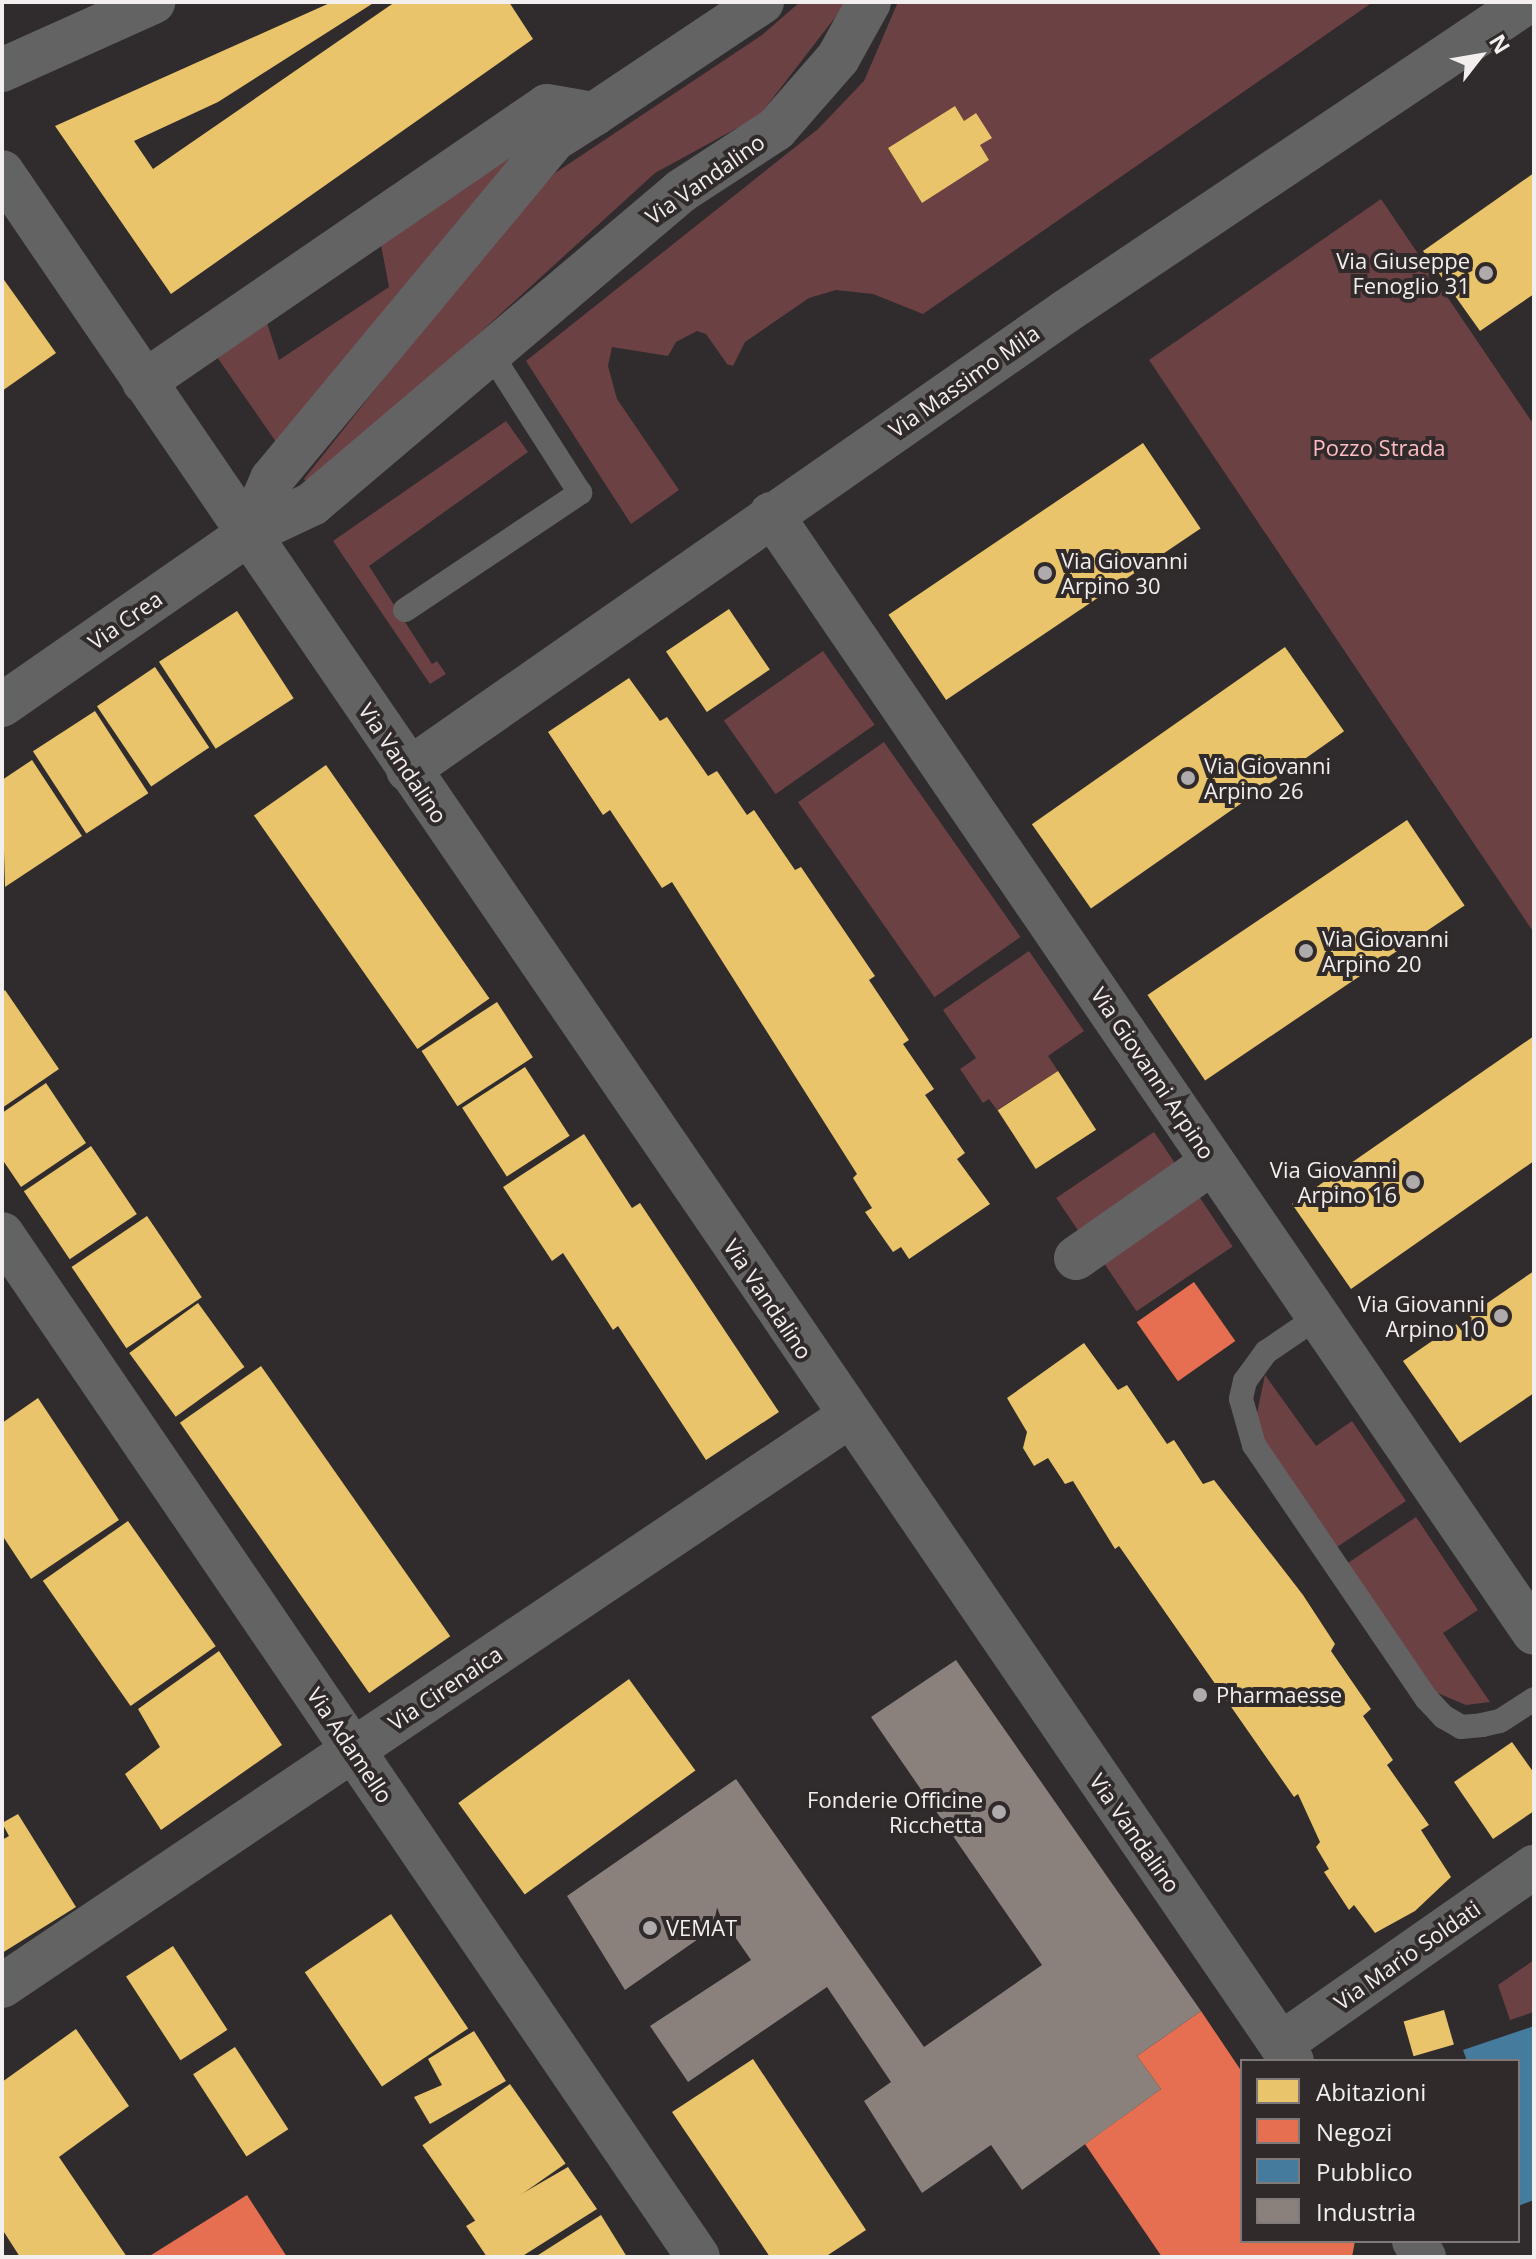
<!DOCTYPE html>
<html>
<head>
<meta charset="utf-8">
<style>
	body { margin:0 }
	#map { position:relative; width:1536px; height:2259px; overflow:hidden; background:#302b2c; font-family:"Open Sans",sans-serif }
	div>[style] { position:absolute }
	.green>* { inset:0; background:#6b4144; transform-origin:0 0 }
	.homes>* { inset:0; background:#e9c46a; transform-origin:0 0 }
	.shops>* { inset:0; background:#e76f51; transform-origin:0 0 }
	.public>* { inset:0; background:#457b9d }
	.industry>* { inset:0; background:#8a817c }
	.lane>* { height:24px; margin:-12px; padding:0 12px; transform-origin:12px; border-radius:12px; background:#646363 }
	.street>* { height:44px; margin:-22px; padding:0 22px; transform-origin:22px; border-radius:22px; background:#646363 }
	.dots>* { width:22px; height:22px; translate:-50% -50%; box-sizing:border-box; border:4px solid #312a2b; border-radius:50% }
	span { translate:-50% -50%; white-space:nowrap; text-align:center; line-height:1.15; -webkit-text-stroke:8px #312a2b; paint-order:stroke }
	.street-label { font-size:22px; color:#f3efef }
	.poi-label { font-size:22px; color:#f3efef }
	.right { translate:-100% -50%; text-align:right }
	.left { translate:0 -50%; text-align:left }
	.park-label { font-size:22px; color:#febdc2 }
	.frame { position:absolute; inset:0; border:4px solid #f3efef; pointer-events:none }
	.legend { position:absolute; left:1240px; top:2059px; width:280px; height:184px; box-sizing:border-box; background:#312a2b; border:2px solid #7f7979; margin:0; padding:10px 14px; list-style:none; font-size:24px; color:#f3efef }
	.legend li { display:flex; align-items:center; gap:16px; height:40px }
	.legend b { width:40px; border:2px solid #7f7979 }
	.north { position:absolute; left:1440px; top:16px; width:80px; height:80px; -webkit-text-stroke:6px #312a2b; paint-order:stroke; rotate:59deg; font-size:22px; font-weight:700; line-height:32px; text-align:center; color:#f3efef }
	.north::after { content:''; display:block; margin:auto; width:28px; height:36px; background:#f3efef; clip-path:polygon(50% 0,100% 100%,50% 72%,0 100%) }
</style>
</head>
<body>
<div id="map">
	<div class="green">
		<div style="clip-path:polygon(800px 2px,847px 2px,759px 116px,655px 173px,311px 487px,304px 479px,482px 255px,555px 173px,762px 35px)"></div>
		<div style="clip-path:polygon(evenodd,898px 2px,1373px 2px,923px 314px,873px 294px,836px 290px,809px 298px,745px 342px,733px 366px,727px 364px,706px 334px,697px 331px,676px 342px,668px 356px,612px 347px,608px 366px,617px 399px,679px 490px,631px 524px,526px 361px,818px 129px,864px 81px,898px 2px,955px 106px,964px 121px,976px 113px,980px 145px,989px 160px,922px 203px,888px 148px,955px 106px)"></div>
		<div style="clip-path:polygon(518px 151px,281px 449px,217px 357px,267px 323px,279px 360px,389px 287px,381px 245px)"></div>
		<div style="clip-path:polygon(1381px 199px,1534px 425px,1534px 933px,1149px 360px)"></div>
		<div style="clip-path:polygon(506px 421px,528px 452px,369px 566px,432px 664px,437px 661px,446px 674px,430px 684px,333px 541px)"></div>
		<div style="left:823px;top:651px;width:90px;height:121px;rotate:55deg"></div>
		<div style="left:884px;top:742px;width:238px;height:105px;rotate:55deg"></div>
		<div style="clip-path:polygon(1029px 951px,1084px 1031px,1048px 1056px,1058px 1071px,997px 1110px,989px 1099px,983px 1103px,960px 1069px,976px 1058px,943px 1010px)"></div>
		<div style="left:1154px;top:1132px;width:41px;height:118px;rotate:56deg"></div>
		<div style="left:1198px;top:1195px;width:62px;height:116px;rotate:56deg"></div>
		<div style="clip-path:polygon(1265px 1375px,1316px 1446px,1352px 1421px,1406px 1501px,1334px 1549px,1262px 1441px,1255px 1423px)"></div>
		<div style="clip-path:polygon(1416px 1517px,1478px 1610px,1443px 1633px,1490px 1702px,1466px 1705px,1435px 1692px,1345px 1565px)"></div>
		<div style="clip-path:polygon(1534px 1960px,1534px 2012px,1510px 2020px,1498px 1985px)"></div>
	</div>
	<div class="homes">
		<div style="clip-path:polygon(332px 2px,375px 2px,218px 102px,134px 141px,153px 169px,395px 2px,509px 2px,533px 39px,171px 294px,55px 126px)"></div>
		<div style="clip-path:polygon(955px 106px,964px 121px,976px 113px,992px 138px,980px 145px,989px 160px,922px 203px,888px 148px)"></div>
		<div style="clip-path:polygon(1534px 173px,1534px 294px,1480px 331px,1423px 251px)"></div>
		<div style="clip-path:polygon(2px 277px,56px 353px,2px 391px)"></div>
		<div style="left:1143px;top:443px;width:103px;height:307px;rotate:56deg"></div>
		<div style="left:729px;top:609px;width:73px;height:76px;rotate:56deg"></div>
		<div style="left:237px;top:611px;width:104px;height:93px;rotate:57deg"></div>
		<div style="left:1285px;top:647px;width:103px;height:309px;rotate:55deg"></div>
		<div style="left:155px;top:667px;width:97px;height:70px;rotate:56deg"></div>
		<div style="clip-path:polygon(629px 678px,660px 721px,667px 717px,708px 776px,717px 771px,747px 815px,754px 810px,795px 870px,801px 867px,875px 976px,869px 980px,909px 1040px,903px 1044px,934px 1089px,925px 1095px,965px 1153px,957px 1159px,990px 1204px,909px 1259px,901px 1247px,893px 1252px,865px 1212px,872px 1208px,853px 1178px,857px 1174px,672px 882px,662px 888px,610px 810px,603px 815px,548px 732px)"></div>
		<div style="left:95px;top:711px;width:98px;height:74px;rotate:57deg"></div>
		<div style="clip-path:polygon(32px 760px,82px 836px,5px 887px,2px 780px)"></div>
		<div style="left:326px;top:765px;width:285px;height:88px;rotate:55deg"></div>
		<div style="left:1407px;top:820px;width:103px;height:313px;rotate:56deg"></div>
		<div style="clip-path:polygon(5px 990px,59px 1069px,2px 1108px,2px 993px)"></div>
		<div style="left:497px;top:1002px;width:66px;height:90px;rotate:57deg"></div>
		<div style="clip-path:polygon(1534px 1036px,1534px 1161px,1351px 1289px,1292px 1204px)"></div>
		<div style="left:525px;top:1067px;width:82px;height:75px;rotate:57deg"></div>
		<div style="left:1058px;top:1071px;width:70px;height:72px;rotate:57deg"></div>
		<div style="clip-path:polygon(46px 1083px,86px 1143px,21px 1187px,2px 1159px,2px 1113px)"></div>
		<div style="clip-path:polygon(584px 1134px,632px 1208px,640px 1203px,779px 1412px,706px 1460px,618px 1326px,613px 1330px,563px 1253px,552px 1261px,503px 1187px)"></div>
		<div style="left:91px;top:1146px;width:82px;height:81px;rotate:56deg"></div>
		<div style="left:147px;top:1216px;width:98px;height:91px;rotate:56deg"></div>
		<div style="clip-path:polygon(1534px 1271px,1534px 1393px,1460px 1443px,1403px 1361px)"></div>
		<div style="left:198px;top:1303px;width:79px;height:85px;rotate:54deg"></div>
		<div style="clip-path:polygon(1084px 1343px,1118px 1390px,1127px 1385px,1167px 1444px,1174px 1440px,1203px 1484px,1214px 1480px,1303px 1595px,1335px 1644px,1331px 1651px,1371px 1709px,1363px 1716px,1393px 1760px,1387px 1765px,1429px 1825px,1421px 1830px,1451px 1877px,1415px 1911px,1375px 1933px,1354px 1905px,1349px 1910px,1324px 1872px,1329px 1869px,1316px 1847px,1320px 1842px,1298px 1794px,1294px 1797px,1119px 1546px,1115px 1549px,1073px 1481px,1065px 1484px,1048px 1458px,1034px 1466px,1023px 1448px,1027px 1432px,1007px 1398px)"></div>
		<div style="left:261px;top:1366px;width:330px;height:99px;rotate:55deg"></div>
		<div style="clip-path:polygon(38px 1398px,119px 1520px,31px 1579px,2px 1535px,2px 1423px)"></div>
		<div style="left:128px;top:1521px;width:153px;height:104px;rotate:55deg"></div>
		<div style="clip-path:polygon(219px 1651px,282px 1745px,161px 1830px,125px 1774px,160px 1747px,138px 1709px)"></div>
		<div style="left:629px;top:1679px;width:113px;height:211px;rotate:54deg"></div>
		<div style="clip-path:polygon(1512px 1742px,1534px 1773px,1534px 1811px,1493px 1839px,1454px 1782px)"></div>
		<div style="clip-path:polygon(18px 1814px,76px 1907px,2px 1953px,2px 1840px,9px 1836px,2px 1823px)"></div>
		<div style="left:391px;top:1914px;width:138px;height:104px;rotate:56deg"></div>
		<div style="left:173px;top:1946px;width:100px;height:56px;rotate:57deg"></div>
		<div style="left:1444px;top:2010px;width:36px;height:42px;rotate:74deg"></div>
		<div style="clip-path:polygon(76px 2029px,129px 2106px,59px 2157px,127px 2257px,20px 2257px,2px 2229px,2px 2082px)"></div>
		<div style="clip-path:polygon(474px 2031px,506px 2081px,430px 2124px,414px 2097px,442px 2085px,428px 2059px)"></div>
		<div style="left:235px;top:2047px;width:98px;height:50px;rotate:57deg"></div>
		<div style="clip-path:polygon(753px 2059px,866px 2230px,825px 2257px,770px 2257px,672px 2112px)"></div>
		<div style="left:510px;top:2084px;width:97px;height:107px;rotate:55deg"></div>
		<div style="clip-path:polygon(568px 2167px,597px 2209px,521px 2257px,487px 2257px,466px 2226px)"></div>
		<div style="clip-path:polygon(601px 2215px,627px 2257px,535px 2257px)"></div>
	</div>
	<div class="shops">
		<div style="left:1194px;top:1282px;width:72px;height:70px;rotate:55deg"></div>
		<div style="clip-path:polygon(1201px 2011px,1242px 2072px,1242px 2241px,1355px 2241px,1352px 2257px,1162px 2257px,1085px 2144px,1161px 2089px,1137px 2056px)"></div>
		<div style="clip-path:polygon(247px 2195px,287px 2257px,148px 2257px)"></div>
	</div>
	<div class="public">
		<div style="clip-path:polygon(1534px 2026px,1534px 2200px,1518px 2206px,1518px 2061px,1467px 2061px,1463px 2050px)"></div>
	</div>
	<div class="industry">
		<div style="clip-path:polygon(956px 1660px,1201px 2011px,1137px 2056px,1161px 2089px,1022px 2190px,991px 2145px,922px 2193px,864px 2101px,891px 2082px,827px 1987px,688px 2082px,650px 2026px,751px 1960px,724px 1921px,625px 1990px,567px 1896px,736px 1779px,924px 2047px,1042px 1965px,871px 1717px)"></div>
	</div>
	<div class="lane">
		<div style="left:405px;top:610px;width:211px;rotate:-33.8deg"></div>
		<div style="left:580px;top:493px;width:165px;rotate:-122.6deg"></div>
		<div style="left:1319px;top:1316px;width:64px;rotate:145.8deg"></div>
		<div style="left:1266px;top:1352px;width:36px;rotate:126deg"></div>
		<div style="left:1245px;top:1381px;width:18px;rotate:103deg"></div>
		<div style="left:1241px;top:1399px;width:48px;rotate:74.2deg"></div>
		<div style="left:1254px;top:1445px;width:306px;rotate:55.8deg"></div>
		<div style="left:1426px;top:1698px;width:26px;rotate:47deg"></div>
		<div style="left:1444px;top:1717px;width:20px;rotate:30deg"></div>
		<div style="left:1461px;top:1727px;width:21px;rotate:-5deg"></div>
		<div style="left:1482px;top:1725px;width:18px;rotate:-13deg"></div>
		<div style="left:1500px;top:1721px;width:40px;rotate:-32.9deg"></div>
	</div>
	<div class="street">
		<div style="left:2px;top:70px;width:166px;rotate:-24.2deg"></div>
		<div style="left:2px;top:172px;width:2287px;rotate:55.67deg"></div>
		<div style="left:144px;top:382px;width:488px;rotate:-34.4deg"></div>
		<div style="left:547px;top:106px;width:48px;rotate:9.7deg"></div>
		<div style="left:594px;top:114px;width:202px;rotate:-33.7deg"></div>
		<div style="left:771px;top:514px;width:1354px;rotate:55.71deg"></div>
		<div style="left:248px;top:534px;width:60px;rotate:-66.4deg"></div>
		<div style="left:272px;top:479px;width:440px;rotate:-50.3deg"></div>
		<div style="left:553px;top:140px;width:49px;rotate:-32.4deg"></div>
		<div style="left:2px;top:705px;width:300px;rotate:-34.8deg"></div>
		<div style="left:248px;top:534px;width:71px;rotate:-25.1deg"></div>
		<div style="left:312px;top:504px;width:484px;rotate:-40.3deg"></div>
		<div style="left:681px;top:191px;width:113px;rotate:-33.1deg"></div>
		<div style="left:776px;top:129px;width:94px;rotate:-48.9deg"></div>
		<div style="left:838px;top:58px;width:64px;rotate:-61deg"></div>
		<div style="left:408px;top:770px;width:801px;rotate:-34.88deg"></div>
		<div style="left:1065px;top:312px;width:556px;rotate:-33.86deg"></div>
		<div style="left:2px;top:1234px;width:1237px;rotate:55.77deg"></div>
		<div style="left:1076px;top:1258px;width:167px;rotate:-35deg"></div>
		<div style="left:2px;top:1986px;width:1020px;rotate:-33.92deg"></div>
		<div style="left:1281px;top:2044px;width:309px;rotate:-35deg"></div>
		<div style="left:1414px;top:2241px;width:19px;rotate:58deg"></div>
	</div>
	<div class="dots">
		<div style="left:1486px;top:273px;background:#afaaab"></div>
		<div style="left:1045px;top:573px;background:#afaaab"></div>
		<div style="left:1188px;top:778px;background:#afaaab"></div>
		<div style="left:1306px;top:951px;background:#afaaab"></div>
		<div style="left:1413px;top:1182px;background:#afaaab"></div>
		<div style="left:1501px;top:1316px;background:#afaaab"></div>
		<div style="left:1200px;top:1695px;background:#afaaab"></div>
		<div style="left:999px;top:1812px;background:#afaaab"></div>
		<div style="left:650px;top:1928px;background:#afaaab"></div>
	</div>
	<div class="street-label">
		<span style="left:705px;top:179px;rotate:-35deg">Via Vandalino</span>
		<span style="left:964px;top:381px;rotate:-35deg">Via Massimo Mila</span>
		<span style="left:125px;top:620px;rotate:-35deg">Via Crea</span>
		<span style="left:403px;top:763px;rotate:56deg">Via Vandalino</span>
		<span style="left:1153px;top:1073px;rotate:56deg">Via Giovanni Arpino</span>
		<span style="left:768px;top:1299px;rotate:56deg">Via Vandalino</span>
		<span style="left:445px;top:1688px;rotate:-34deg">Via Cirenaica</span>
		<span style="left:350px;top:1745px;rotate:56deg">Via Adamello</span>
		<span style="left:1135px;top:1833px;rotate:55deg">Via Vandalino</span>
		<span style="left:1407px;top:1955px;rotate:-35deg">Via Mario Soldati</span>
	</div>
	<div class="poi-label">
		<span class="right" style="left:1470px;top:273px">Via Giuseppe<br>Fenoglio 31</span>
		<span class="left" style="left:1061px;top:573px">Via Giovanni<br>Arpino 30</span>
		<span class="left" style="left:1204px;top:778px">Via Giovanni<br>Arpino 26</span>
		<span class="left" style="left:1322px;top:951px">Via Giovanni<br>Arpino 20</span>
		<span class="right" style="left:1397px;top:1182px">Via Giovanni<br>Arpino 16</span>
		<span class="right" style="left:1485px;top:1316px">Via Giovanni<br>Arpino 10</span>
		<span class="left" style="left:1216px;top:1695px">Pharmaesse</span>
		<span class="right" style="left:983px;top:1812px">Fonderie Officine<br>Ricchetta</span>
		<span class="left" style="left:666px;top:1928px">VEMAT</span>
	</div>
	<div class="park-label">
		<span style="left:1379px;top:448px">Pozzo Strada</span>
	</div>
	<div class="frame"></div>
	<ul class="legend">
	<li><b style="height:22px;background:#e9c46a"></b>Abitazioni</li>
	<li><b style="height:22px;background:#e76f51"></b>Negozi</li>
	<li><b style="height:22px;background:#457b9d"></b>Pubblico</li>
	<li><b style="height:22px;background:#8a817c"></b>Industria</li>
	</ul>
	<div class="north">N</div>
</div>
</body>
</html>
